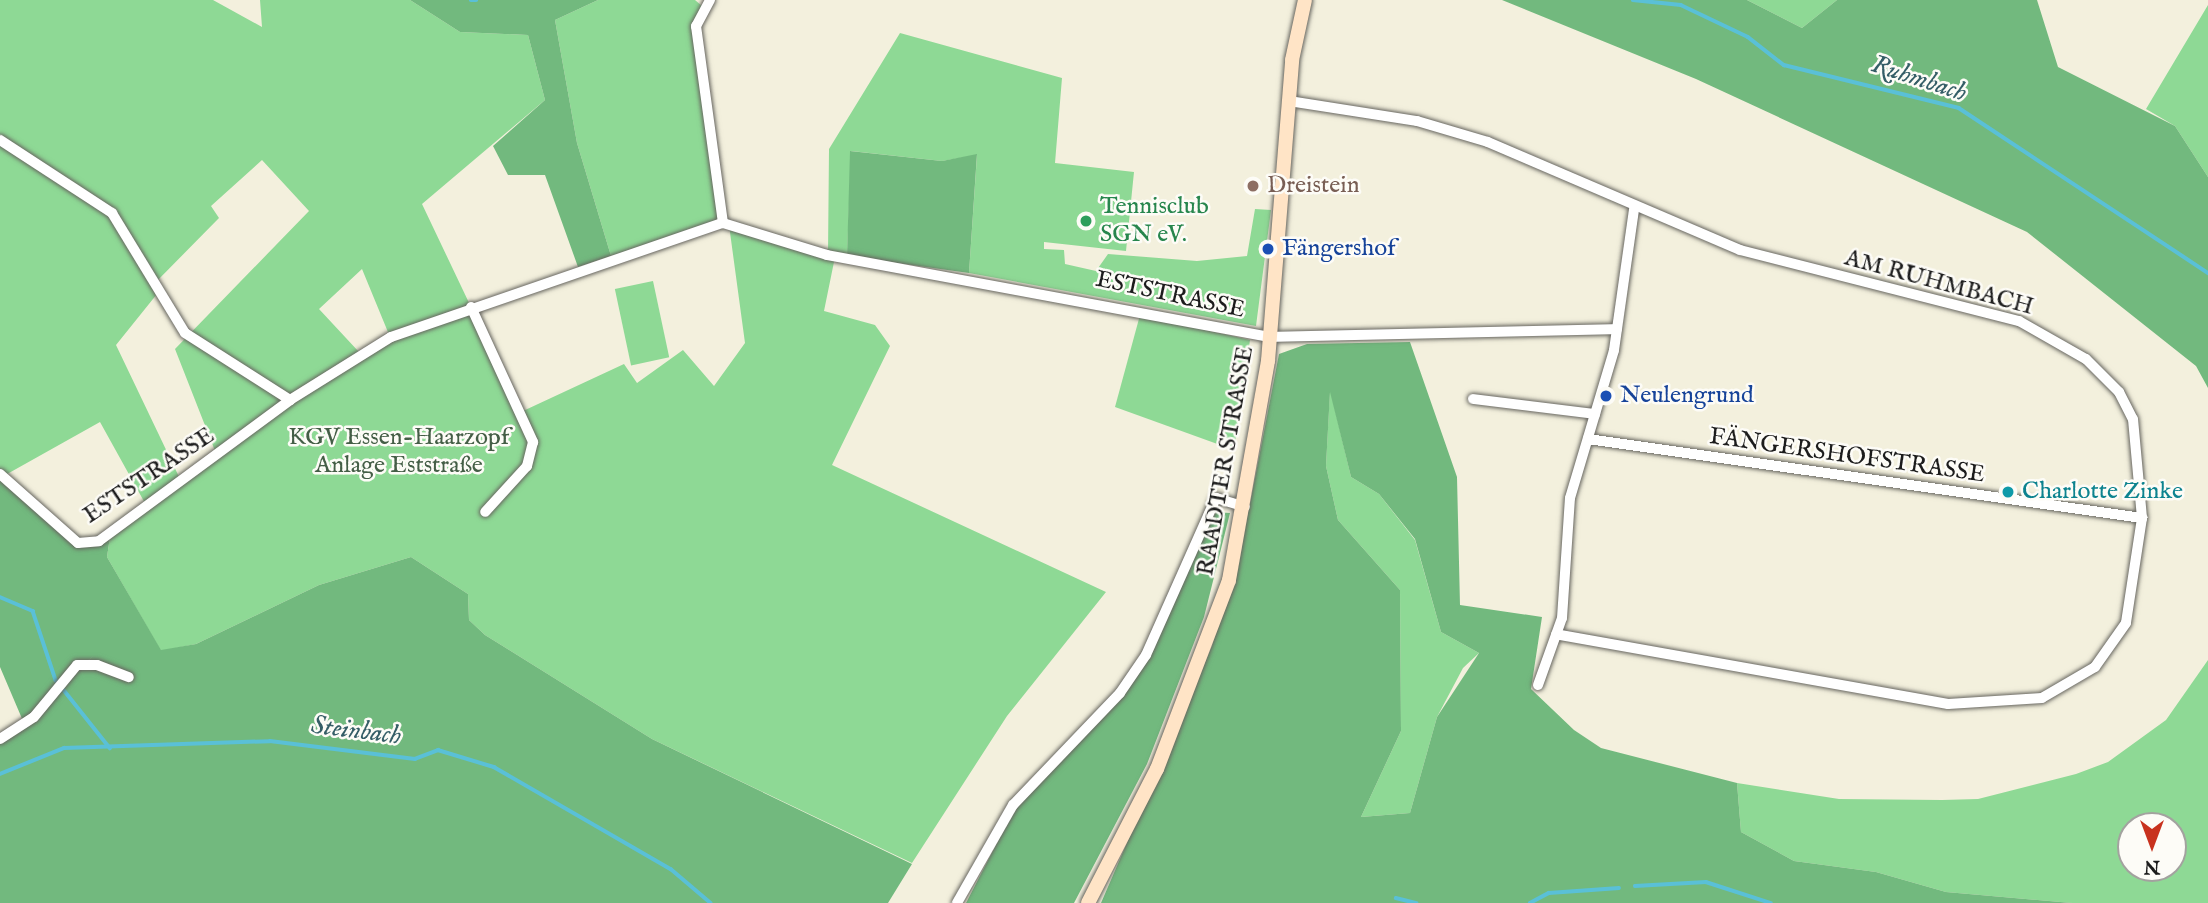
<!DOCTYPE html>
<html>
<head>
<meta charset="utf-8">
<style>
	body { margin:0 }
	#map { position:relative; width:2208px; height:903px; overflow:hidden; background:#f3f0dd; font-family:"IM FELL English",serif }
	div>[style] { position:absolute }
	.green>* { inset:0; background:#8ed995; transform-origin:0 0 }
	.forest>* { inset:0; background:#72b97e }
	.stream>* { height:3.5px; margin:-1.75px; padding:0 1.75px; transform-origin:1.75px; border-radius:1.75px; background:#5ac0d7 }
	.roads { filter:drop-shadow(0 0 2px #676660) drop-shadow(0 0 2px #676660) }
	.street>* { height:10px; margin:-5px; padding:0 5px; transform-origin:5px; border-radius:5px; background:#fff }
	.secondary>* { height:14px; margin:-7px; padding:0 7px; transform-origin:7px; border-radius:7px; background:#ffe4c6 }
	.dots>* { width:19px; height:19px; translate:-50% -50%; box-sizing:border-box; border:4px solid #fdfcf7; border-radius:50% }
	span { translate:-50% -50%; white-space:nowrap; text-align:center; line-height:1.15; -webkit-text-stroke:5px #fdfcf7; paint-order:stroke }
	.education-label { font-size:24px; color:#785e54 }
	.left { translate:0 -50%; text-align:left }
	.leisure-label { font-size:24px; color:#27864d }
	.transit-label { font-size:24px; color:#164399 }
	.street-label { font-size:24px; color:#1c1c1c }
	.park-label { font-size:24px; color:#445e46 }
	.culture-label { font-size:24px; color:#0d838f }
	.water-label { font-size:26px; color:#355e67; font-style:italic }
	.north { position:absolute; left:2117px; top:812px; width:70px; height:70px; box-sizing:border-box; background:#fdfcf7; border:2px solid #a3a29f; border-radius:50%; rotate:180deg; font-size:19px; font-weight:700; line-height:28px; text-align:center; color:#1c1c1c }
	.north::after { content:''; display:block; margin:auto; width:24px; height:32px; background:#c8321e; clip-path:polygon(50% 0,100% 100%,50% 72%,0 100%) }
</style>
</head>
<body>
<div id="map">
	<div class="green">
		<div style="clip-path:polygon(evenodd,0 0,213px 0,262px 27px,260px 0,410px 0,460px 32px,528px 35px,545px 100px,422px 204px,529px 429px,532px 453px,520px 475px,533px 454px,534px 442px,531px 429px,523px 411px,624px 364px,637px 383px,683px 350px,714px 386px,745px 343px,729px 225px,835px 257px,824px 311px,875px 325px,890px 346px,832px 465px,1106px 592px,1007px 716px,912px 863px,652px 739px,485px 635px,469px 620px,468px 594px,411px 557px,319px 585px,196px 644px,161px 651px,107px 557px,111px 530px,179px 482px,146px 505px,100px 422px,0 478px,0 141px,95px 201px,123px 229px,145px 276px,157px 294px,116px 345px,181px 481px,217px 456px,175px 349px,309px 211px,262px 160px,211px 206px,219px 218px,153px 285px,124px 227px,113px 213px,48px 167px,0 139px,0 0,362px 269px,390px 337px,359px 352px,319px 309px,362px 269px)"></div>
		<div style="clip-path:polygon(598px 0,695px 0,702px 6px,695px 25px,721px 221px,611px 256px,577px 143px,555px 20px)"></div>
		<div style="clip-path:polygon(1747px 0,1837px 0,1802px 28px)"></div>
		<div style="clip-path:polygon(2208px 5px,2208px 177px,2175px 126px,2146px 109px)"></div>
		<div style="clip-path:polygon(900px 33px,1062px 78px,1055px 163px,1134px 172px,1126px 251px,1044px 242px,1044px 249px,1064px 250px,1065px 264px,1096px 271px,1108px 254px,1197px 261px,1247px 256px,1255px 209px,1271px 210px,1256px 326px,969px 273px,977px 155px,942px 161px,851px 151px,847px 256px,828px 253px,829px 149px)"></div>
		<div style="left:653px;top:281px;width:78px;height:39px;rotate:78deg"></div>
		<div style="clip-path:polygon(1140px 315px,1250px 340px,1234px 450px,1115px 407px)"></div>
		<div style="clip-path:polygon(1330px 389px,1351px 477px,1379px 494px,1415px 540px,1441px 632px,1479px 653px,1463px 668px,1437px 717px,1410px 813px,1361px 817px,1401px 731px,1400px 590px,1338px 520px,1326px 466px)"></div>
		<div style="clip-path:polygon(evenodd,2208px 660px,2208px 903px,2072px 903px,1946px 892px,1876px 872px,1794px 861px,1741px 832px,1737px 783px,1839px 799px,1942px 800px,1978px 799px,2076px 774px,2108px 762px,2166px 720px,2208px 660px,2131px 826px,2173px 826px,2173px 868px,2131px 868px,2131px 826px)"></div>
	</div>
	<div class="forest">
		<div style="clip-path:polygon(410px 0,598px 0,555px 20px,577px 143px,611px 256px,578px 267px,545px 175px,508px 175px,493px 146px,545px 100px,528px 35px,460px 32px)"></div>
		<div style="clip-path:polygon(1502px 0,1747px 0,1802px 28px,1837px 0,2037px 0,2058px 67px,2175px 126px,2208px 177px,2208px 388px,2196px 366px,2027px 232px,1696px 79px)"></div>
		<div style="clip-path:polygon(850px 151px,942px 161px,977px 154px,969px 273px,847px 256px)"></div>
		<div style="clip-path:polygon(evenodd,1410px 342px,1457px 477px,1460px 605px,1542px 617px,1531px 689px,1574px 730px,1601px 748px,1737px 783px,1741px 832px,1794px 861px,1876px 872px,1946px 892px,2072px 903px,1101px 903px,1212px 646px,1249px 509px,1279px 354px,1307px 344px,1410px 342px,1330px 392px,1351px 477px,1379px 494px,1415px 539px,1441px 632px,1479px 653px,1437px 717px,1410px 813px,1361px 817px,1401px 731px,1400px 590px,1338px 520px,1326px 466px,1330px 392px)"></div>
		<div style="clip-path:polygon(0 478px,90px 545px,111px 530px,107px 557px,161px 650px,196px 644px,319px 585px,411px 557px,468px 594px,469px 620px,485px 635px,652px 739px,912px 864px,888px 903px,0 903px,0 738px,24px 723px,93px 656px,23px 721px,0 667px)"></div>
		<div style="clip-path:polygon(1216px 512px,1230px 513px,1204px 617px,1147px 764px,1074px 903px,966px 903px,1016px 806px,1121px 695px)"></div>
	</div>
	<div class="stream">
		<div style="left:471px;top:0;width:5px"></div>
		<div style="left:1633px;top:0;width:48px;rotate:5.9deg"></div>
		<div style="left:1681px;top:5px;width:74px;rotate:25.5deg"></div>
		<div style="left:1748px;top:37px;width:46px;rotate:37.9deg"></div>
		<div style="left:1784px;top:65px;width:180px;rotate:13.8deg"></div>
		<div style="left:1959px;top:108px;width:299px;rotate:33.5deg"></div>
		<div style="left:0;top:597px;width:36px;rotate:23deg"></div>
		<div style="left:33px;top:611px;width:73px;rotate:71.6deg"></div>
		<div style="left:56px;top:680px;width:87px;rotate:51.5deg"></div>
		<div style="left:0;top:774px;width:69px;rotate:-22.1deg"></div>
		<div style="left:64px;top:748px;width:206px;rotate:-1.9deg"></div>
		<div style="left:270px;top:741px;width:146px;rotate:7.1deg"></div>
		<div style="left:415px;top:759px;width:25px;rotate:-21deg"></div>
		<div style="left:438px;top:750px;width:59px;rotate:16.9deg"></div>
		<div style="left:494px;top:767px;width:204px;rotate:30deg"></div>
		<div style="left:671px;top:869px;width:52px;rotate:40.4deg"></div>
		<div style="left:1635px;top:886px;width:71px;rotate:-3.2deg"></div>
		<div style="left:1706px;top:882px;width:68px;rotate:17.9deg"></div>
		<div style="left:1396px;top:898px;width:21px;rotate:14deg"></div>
		<div style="left:1530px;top:903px;width:21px;rotate:-28deg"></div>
		<div style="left:1549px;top:893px;width:70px;rotate:-4.1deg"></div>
	</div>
	<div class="roads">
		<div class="street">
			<div style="left:710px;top:0;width:30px;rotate:118deg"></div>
			<div style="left:696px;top:26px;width:199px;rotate:82.2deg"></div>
			<div style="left:1289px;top:101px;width:130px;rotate:8.9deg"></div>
			<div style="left:1417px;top:121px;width:74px;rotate:16.5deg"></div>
			<div style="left:1488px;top:142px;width:274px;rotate:23.2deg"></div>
			<div style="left:1740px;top:250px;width:288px;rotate:14.3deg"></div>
			<div style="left:2019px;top:321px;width:77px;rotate:29.6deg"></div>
			<div style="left:2086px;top:359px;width:47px;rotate:45deg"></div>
			<div style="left:2119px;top:392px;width:30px;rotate:63deg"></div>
			<div style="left:2133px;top:419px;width:99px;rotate:84.8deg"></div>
			<div style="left:2142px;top:518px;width:106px;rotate:98.7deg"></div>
			<div style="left:2126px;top:623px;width:54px;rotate:125.2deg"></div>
			<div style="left:2095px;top:667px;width:61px;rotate:149.7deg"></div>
			<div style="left:2042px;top:698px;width:94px;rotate:176.3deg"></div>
			<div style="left:1948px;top:704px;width:398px;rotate:-169.9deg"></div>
			<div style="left:0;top:140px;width:134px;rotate:33.1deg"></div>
			<div style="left:112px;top:213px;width:140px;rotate:58.7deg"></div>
			<div style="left:185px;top:333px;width:125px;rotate:32.5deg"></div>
			<div style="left:290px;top:400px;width:119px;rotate:-32deg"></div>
			<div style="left:391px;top:337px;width:351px;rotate:-19deg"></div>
			<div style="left:723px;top:223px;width:109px;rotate:17.1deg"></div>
			<div style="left:827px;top:255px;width:452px;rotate:10.5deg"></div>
			<div style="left:1271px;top:337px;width:346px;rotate:-1.3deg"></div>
			<div style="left:471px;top:307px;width:149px;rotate:65.3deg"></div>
			<div style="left:533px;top:442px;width:25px;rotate:104deg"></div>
			<div style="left:527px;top:466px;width:62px;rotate:132.4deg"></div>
			<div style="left:1473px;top:399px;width:123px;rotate:7deg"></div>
			<div style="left:1588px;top:439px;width:560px;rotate:8.12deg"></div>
			<div style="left:0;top:474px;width:104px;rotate:41.5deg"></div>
			<div style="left:78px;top:543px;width:21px;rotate:-5deg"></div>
			<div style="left:99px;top:541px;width:237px;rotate:-36.4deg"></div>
			<div style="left:1538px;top:685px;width:71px;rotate:-70.3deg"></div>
			<div style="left:1562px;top:618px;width:120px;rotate:-86.2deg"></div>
			<div style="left:1570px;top:498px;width:154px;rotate:-73.4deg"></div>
			<div style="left:1614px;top:350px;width:142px;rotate:-81.9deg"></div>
			<div style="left:0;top:739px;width:40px;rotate:-32.9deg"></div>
			<div style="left:34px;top:717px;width:67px;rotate:-50.4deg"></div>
			<div style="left:77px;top:665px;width:20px"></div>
			<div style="left:97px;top:665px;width:34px;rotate:21deg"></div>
			<div style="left:957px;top:903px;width:113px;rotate:-60.3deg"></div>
			<div style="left:1013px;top:805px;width:155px;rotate:-46.3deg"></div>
			<div style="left:1120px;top:693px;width:46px;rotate:-55.6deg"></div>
			<div style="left:1146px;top:655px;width:172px;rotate:-66deg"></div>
			<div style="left:1216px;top:498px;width:30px;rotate:17deg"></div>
		</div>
		<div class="secondary">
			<div style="left:1088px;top:903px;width:151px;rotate:-62.8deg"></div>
			<div style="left:1157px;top:769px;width:202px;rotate:-69.1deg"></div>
			<div style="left:1229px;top:580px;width:222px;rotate:-79.9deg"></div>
			<div style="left:1268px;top:361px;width:302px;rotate:-85.4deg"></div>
			<div style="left:1292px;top:60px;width:61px;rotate:-77.8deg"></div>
		</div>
	</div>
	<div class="dots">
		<div style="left:1253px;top:186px;background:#8d6e63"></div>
		<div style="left:1086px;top:221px;background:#2e9e5b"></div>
		<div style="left:1268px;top:249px;background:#1a4fb4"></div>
		<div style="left:1606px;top:396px;background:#1a4fb4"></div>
		<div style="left:2008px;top:492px;background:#0f9aa8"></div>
	</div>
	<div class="education-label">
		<span class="left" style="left:1267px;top:186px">Dreistein</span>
	</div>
	<div class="leisure-label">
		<span class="left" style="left:1100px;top:221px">Tennisclub<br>SGN eV.</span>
	</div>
	<div class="transit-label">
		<span class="left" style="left:1282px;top:249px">Fängershof</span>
		<span class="left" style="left:1620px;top:396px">Neulengrund</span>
	</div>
	<div class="street-label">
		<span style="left:1939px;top:283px;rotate:15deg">AM RUHMBACH</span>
		<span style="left:1170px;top:295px;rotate:12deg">ESTSTRASSE</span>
		<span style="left:1847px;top:456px;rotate:8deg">FÄNGERSHOFSTRASSE</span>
		<span style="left:1226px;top:461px;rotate:-80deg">RAADTER STRASSE</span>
		<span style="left:149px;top:476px;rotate:-34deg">ESTSTRASSE</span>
	</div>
	<div class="park-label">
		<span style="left:399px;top:452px">KGV Essen-Haarzopf<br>Anlage Eststraße</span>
	</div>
	<div class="culture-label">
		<span class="left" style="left:2022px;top:492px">Charlotte Zinke</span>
	</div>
	<div class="water-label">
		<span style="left:1919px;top:79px;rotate:18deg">Ruhmbach</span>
		<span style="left:356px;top:731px;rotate:7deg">Steinbach</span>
	</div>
	<div class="north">N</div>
</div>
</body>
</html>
